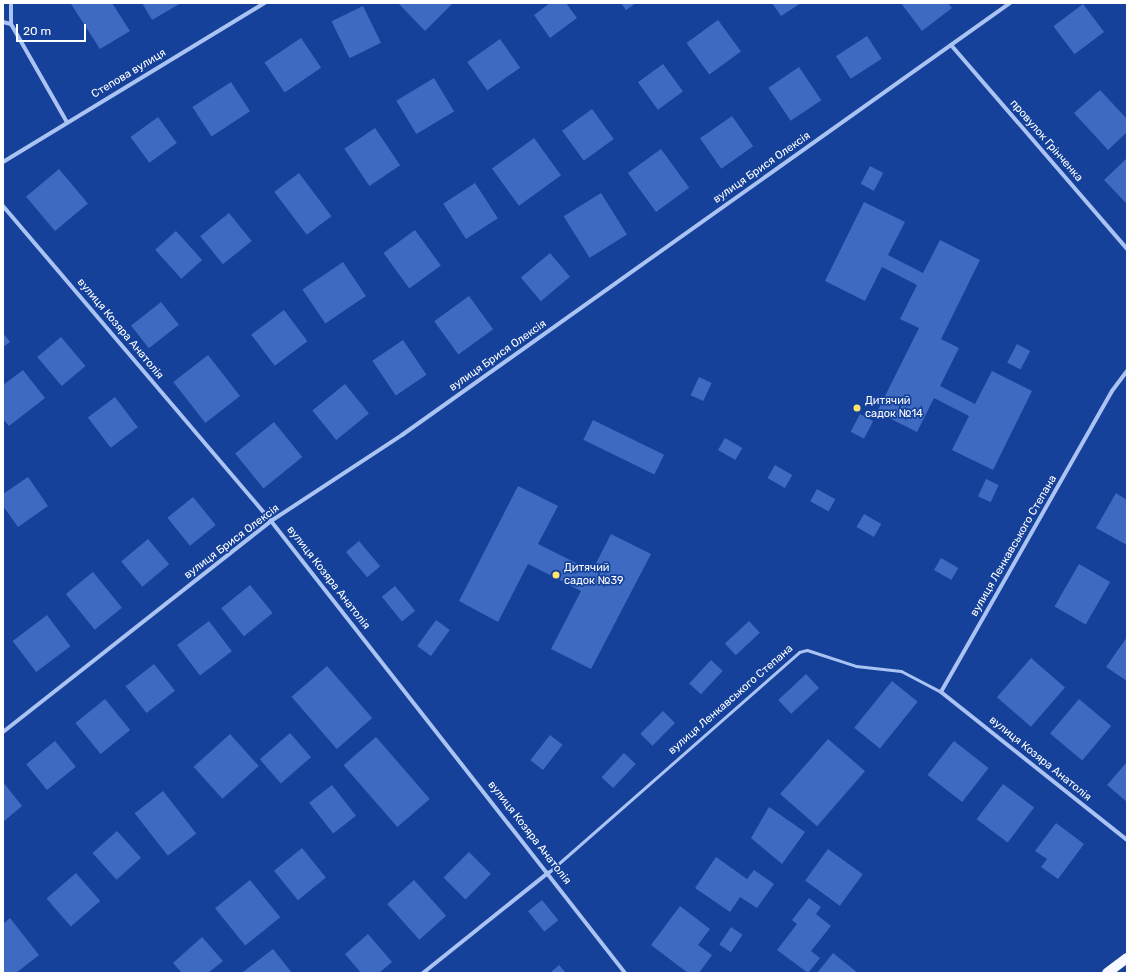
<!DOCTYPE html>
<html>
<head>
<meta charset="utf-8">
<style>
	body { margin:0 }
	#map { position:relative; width:1130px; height:976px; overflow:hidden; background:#15419a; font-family:Rubik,sans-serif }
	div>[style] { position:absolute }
	.building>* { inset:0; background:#3e6ac1; transform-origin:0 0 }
	.service>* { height:3px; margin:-1.5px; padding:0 1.5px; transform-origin:1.5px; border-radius:1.5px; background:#aac3f2 }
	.minor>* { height:4px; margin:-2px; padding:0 2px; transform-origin:2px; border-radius:2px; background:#aac3f2 }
	.primary>* { height:10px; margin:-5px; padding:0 5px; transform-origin:5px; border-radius:5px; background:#f6f8ff }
	.dots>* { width:11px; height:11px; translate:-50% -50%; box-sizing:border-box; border:2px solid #15419a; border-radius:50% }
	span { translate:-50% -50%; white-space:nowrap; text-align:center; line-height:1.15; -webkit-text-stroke:3.5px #15419a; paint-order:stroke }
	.street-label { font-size:11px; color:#fff }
	.poi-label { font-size:11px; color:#fff }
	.left { translate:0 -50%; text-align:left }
	.frame { position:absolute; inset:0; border:4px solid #fff; pointer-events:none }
	.scale { position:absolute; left:16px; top:24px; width:70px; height:18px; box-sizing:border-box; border:2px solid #fff; border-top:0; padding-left:5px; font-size:12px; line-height:14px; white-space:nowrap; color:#fff; -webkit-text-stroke:3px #15419a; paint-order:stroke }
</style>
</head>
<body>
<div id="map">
	<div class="building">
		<div style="clip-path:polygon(112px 3px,130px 31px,100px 49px,71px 4px)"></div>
		<div style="clip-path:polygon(142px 3px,181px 3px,152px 20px)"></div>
		<div style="clip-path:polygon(398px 3px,451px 3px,452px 4px,425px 31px)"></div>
		<div style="clip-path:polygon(550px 3px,566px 3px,577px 18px,550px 38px,534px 15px)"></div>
		<div style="clip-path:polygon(621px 3px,636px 3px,626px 10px)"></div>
		<div style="clip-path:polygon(772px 3px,801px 3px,781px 16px)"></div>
		<div style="clip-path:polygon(901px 3px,948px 3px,952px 8px,922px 31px)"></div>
		<div style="left:1083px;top:4px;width:35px;height:37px;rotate:53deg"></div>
		<div style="left:363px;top:6px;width:41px;height:35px;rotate:64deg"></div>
		<div style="left:718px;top:20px;width:39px;height:39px;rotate:54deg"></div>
		<div style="left:867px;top:36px;width:27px;height:37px;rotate:57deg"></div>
		<div style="left:301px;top:38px;width:36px;height:44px;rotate:56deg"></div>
		<div style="left:500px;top:39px;width:35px;height:40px;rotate:55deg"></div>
		<div style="left:663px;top:64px;width:34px;height:31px;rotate:54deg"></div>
		<div style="left:799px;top:67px;width:40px;height:37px;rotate:56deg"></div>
		<div style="left:434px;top:78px;width:39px;height:44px;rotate:59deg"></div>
		<div style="left:231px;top:82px;width:35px;height:46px;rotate:57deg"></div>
		<div style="clip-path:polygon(1100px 90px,1127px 119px,1127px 132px,1108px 150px,1074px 113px)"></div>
		<div style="left:592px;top:109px;width:37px;height:37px;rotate:54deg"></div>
		<div style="left:732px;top:116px;width:37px;height:39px;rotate:55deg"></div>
		<div style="left:158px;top:117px;width:32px;height:34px;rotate:54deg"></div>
		<div style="left:375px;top:128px;width:45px;height:37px;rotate:56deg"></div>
		<div style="left:534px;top:138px;width:46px;height:52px;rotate:54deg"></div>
		<div style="left:661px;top:149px;width:48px;height:41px;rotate:54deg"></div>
		<div style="clip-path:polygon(1127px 158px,1127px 204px,1104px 180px)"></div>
		<div style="left:870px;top:166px;width:15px;height:20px;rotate:28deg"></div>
		<div style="left:59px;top:169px;width:45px;height:43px;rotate:50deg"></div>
		<div style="left:299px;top:173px;width:54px;height:31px;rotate:53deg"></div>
		<div style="left:475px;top:183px;width:42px;height:38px;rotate:57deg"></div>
		<div style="left:601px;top:193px;width:49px;height:44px;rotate:58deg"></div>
		<div style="clip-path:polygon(864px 202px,905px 222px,888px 255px,923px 273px,940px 240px,980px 260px,941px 339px,959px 348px,940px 386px,975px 404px,992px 371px,1032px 391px,993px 470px,952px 450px,969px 416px,934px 398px,917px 432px,877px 412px,919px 328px,900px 319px,917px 285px,882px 267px,865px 301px,825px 281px)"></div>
		<div style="left:229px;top:213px;width:36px;height:37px;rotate:51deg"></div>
		<div style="left:415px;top:230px;width:44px;height:39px;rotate:54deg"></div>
		<div style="left:176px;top:231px;width:39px;height:28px;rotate:48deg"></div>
		<div style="left:550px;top:253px;width:31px;height:38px;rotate:50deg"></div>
		<div style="left:343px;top:262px;width:41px;height:49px;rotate:56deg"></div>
		<div style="left:469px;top:296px;width:41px;height:43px;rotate:54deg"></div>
		<div style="left:161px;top:302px;width:29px;height:38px;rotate:52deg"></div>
		<div style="left:284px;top:310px;width:39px;height:41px;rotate:53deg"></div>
		<div style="clip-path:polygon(3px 333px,10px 342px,3px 347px)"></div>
		<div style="left:61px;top:337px;width:38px;height:31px;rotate:50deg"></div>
		<div style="left:403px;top:340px;width:42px;height:37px;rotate:56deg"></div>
		<div style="left:1017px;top:344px;width:15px;height:21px;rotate:28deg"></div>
		<div style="left:208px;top:355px;width:52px;height:44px;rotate:52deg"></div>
		<div style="clip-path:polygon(23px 370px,45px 398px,9px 426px,3px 419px,3px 385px)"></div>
		<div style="left:699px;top:377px;width:14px;height:20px;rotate:25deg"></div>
		<div style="left:345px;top:384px;width:38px;height:42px;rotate:51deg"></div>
		<div style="left:115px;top:397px;width:38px;height:34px;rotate:53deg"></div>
		<div style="left:860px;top:414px;width:15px;height:20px;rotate:28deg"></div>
		<div style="left:593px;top:420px;width:79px;height:22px;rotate:26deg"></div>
		<div style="left:274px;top:422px;width:45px;height:50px;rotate:51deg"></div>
		<div style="left:725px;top:438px;width:20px;height:14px;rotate:30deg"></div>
		<div style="left:775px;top:465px;width:20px;height:15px;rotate:30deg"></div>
		<div style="clip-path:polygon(28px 477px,48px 506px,18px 527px,3px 506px,3px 494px)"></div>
		<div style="left:986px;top:479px;width:14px;height:19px;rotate:25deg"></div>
		<div style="clip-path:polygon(518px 486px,558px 506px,538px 544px,592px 571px,611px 534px,651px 554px,591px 669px,551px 649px,581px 591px,554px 577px,528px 564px,498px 622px,459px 601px)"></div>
		<div style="left:817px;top:489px;width:21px;height:14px;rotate:29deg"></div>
		<div style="clip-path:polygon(1116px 493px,1127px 500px,1127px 545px,1096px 528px)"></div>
		<div style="left:193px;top:497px;width:36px;height:33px;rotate:51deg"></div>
		<div style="left:864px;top:514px;width:20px;height:15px;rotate:30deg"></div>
		<div style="left:148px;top:539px;width:33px;height:35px;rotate:50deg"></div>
		<div style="left:359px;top:541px;width:33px;height:17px;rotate:50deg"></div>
		<div style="left:941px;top:558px;width:20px;height:14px;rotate:30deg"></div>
		<div style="left:1079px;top:564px;width:36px;height:49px;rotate:30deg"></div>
		<div style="left:93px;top:572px;width:46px;height:35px;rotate:51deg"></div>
		<div style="left:250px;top:585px;width:36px;height:37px;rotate:51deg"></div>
		<div style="left:395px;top:586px;width:32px;height:17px;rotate:51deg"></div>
		<div style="left:47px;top:615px;width:39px;height:43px;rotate:53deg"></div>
		<div style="left:436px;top:620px;width:17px;height:32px;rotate:36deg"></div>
		<div style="left:209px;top:621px;width:38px;height:40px;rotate:53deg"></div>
		<div style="left:749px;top:621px;width:16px;height:33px;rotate:47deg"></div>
		<div style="clip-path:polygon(1127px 637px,1127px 681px,1106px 667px)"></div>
		<div style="left:1031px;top:658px;width:45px;height:52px;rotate:41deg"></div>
		<div style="left:711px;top:660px;width:16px;height:32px;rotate:43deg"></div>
		<div style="left:154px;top:664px;width:34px;height:36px;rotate:52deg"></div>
		<div style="left:327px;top:666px;width:69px;height:47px;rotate:49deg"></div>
		<div style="left:806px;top:674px;width:19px;height:38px;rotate:47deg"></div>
		<div style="left:892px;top:681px;width:33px;height:60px;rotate:39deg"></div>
		<div style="left:105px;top:699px;width:40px;height:38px;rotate:51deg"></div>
		<div style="left:1079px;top:699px;width:42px;height:45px;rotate:40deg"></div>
		<div style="left:663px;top:711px;width:17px;height:32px;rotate:45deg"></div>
		<div style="left:290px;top:733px;width:32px;height:40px;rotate:49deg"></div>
		<div style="left:230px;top:734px;width:43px;height:49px;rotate:48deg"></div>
		<div style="left:550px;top:735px;width:16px;height:32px;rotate:38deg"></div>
		<div style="left:376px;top:737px;width:82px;height:43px;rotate:49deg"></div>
		<div style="left:828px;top:739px;width:49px;height:73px;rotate:41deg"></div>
		<div style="left:55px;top:741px;width:33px;height:37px;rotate:51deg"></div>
		<div style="left:954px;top:741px;width:44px;height:43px;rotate:38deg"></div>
		<div style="left:624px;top:753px;width:16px;height:33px;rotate:43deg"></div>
		<div style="clip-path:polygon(1127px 762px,1127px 802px,1107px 785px)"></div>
		<div style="clip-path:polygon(3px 782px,22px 806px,3px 822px)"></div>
		<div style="left:1003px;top:784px;width:39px;height:44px;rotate:37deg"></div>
		<div style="left:332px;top:785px;width:39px;height:29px;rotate:52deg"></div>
		<div style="left:163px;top:791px;width:54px;height:36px;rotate:52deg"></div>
		<div style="clip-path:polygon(769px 807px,805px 832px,782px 864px,751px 838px)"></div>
		<div style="clip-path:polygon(1056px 823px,1084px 844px,1058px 879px,1041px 867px,1047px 859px,1035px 851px)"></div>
		<div style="left:117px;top:831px;width:36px;height:33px;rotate:48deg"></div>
		<div style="left:302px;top:848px;width:38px;height:36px;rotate:51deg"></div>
		<div style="left:828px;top:849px;width:43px;height:39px;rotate:36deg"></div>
		<div style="left:469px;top:852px;width:31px;height:36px;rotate:45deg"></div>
		<div style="clip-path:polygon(716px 857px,747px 879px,754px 870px,774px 884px,757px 908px,740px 897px,730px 912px,695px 888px)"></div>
		<div style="left:76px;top:873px;width:37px;height:39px;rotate:49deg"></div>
		<div style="left:250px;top:880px;width:48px;height:45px;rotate:51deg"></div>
		<div style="left:414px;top:880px;width:48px;height:36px;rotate:48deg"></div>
		<div style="clip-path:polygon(809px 898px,821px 907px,816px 914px,831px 926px,811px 951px,820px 958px,808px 973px,777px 950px,797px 924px,792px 920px)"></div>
		<div style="left:542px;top:900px;width:26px;height:18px;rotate:51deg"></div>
		<div style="clip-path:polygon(680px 906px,710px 929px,698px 945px,712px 955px,699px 973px,688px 973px,651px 945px)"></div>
		<div style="clip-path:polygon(10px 918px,39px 955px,16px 973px,3px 973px,3px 924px)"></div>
		<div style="left:731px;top:927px;width:14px;height:21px;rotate:34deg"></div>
		<div style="clip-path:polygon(368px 934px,392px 962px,379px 973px,361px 973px,345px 954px)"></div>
		<div style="clip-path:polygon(202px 937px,223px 961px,208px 973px,182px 973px,173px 963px)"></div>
		<div style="clip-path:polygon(273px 949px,292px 973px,244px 973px,243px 972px)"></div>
		<div style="clip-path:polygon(833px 953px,858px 973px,817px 973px)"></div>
		<div style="clip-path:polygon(559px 965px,566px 973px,550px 973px)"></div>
	</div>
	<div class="service">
		<div style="left:549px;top:872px;width:333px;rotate:-41.3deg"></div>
		<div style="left:799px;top:652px;width:8px;rotate:-14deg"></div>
		<div style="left:807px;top:650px;width:52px;rotate:18.1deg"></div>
		<div style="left:856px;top:666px;width:45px;rotate:6.3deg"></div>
		<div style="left:901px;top:671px;width:45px;rotate:27.7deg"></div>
	</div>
	<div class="minor">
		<div style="left:11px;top:3px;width:21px;rotate:90deg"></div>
		<div style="left:11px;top:24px;width:113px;rotate:60.3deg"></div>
		<div style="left:3px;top:22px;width:8px;rotate:14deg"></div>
		<div style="left:951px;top:45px;width:269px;rotate:49.2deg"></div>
		<div style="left:3px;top:162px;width:306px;rotate:-31.3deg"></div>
		<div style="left:3px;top:206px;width:414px;rotate:49.6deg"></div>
		<div style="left:271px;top:521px;width:574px;rotate:51.93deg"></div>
		<div style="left:1127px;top:371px;width:25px;rotate:127deg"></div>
		<div style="left:1112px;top:391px;width:346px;rotate:119.6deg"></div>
		<div style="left:941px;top:692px;width:238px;rotate:38.5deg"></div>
		<div style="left:3px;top:732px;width:341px;rotate:-38.2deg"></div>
		<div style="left:271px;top:521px;width:157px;rotate:-33.3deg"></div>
		<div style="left:402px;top:435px;width:746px;rotate:-35.39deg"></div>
		<div style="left:423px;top:973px;width:161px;rotate:-38.7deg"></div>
	</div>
	<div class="primary">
		<div style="left:1107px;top:973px;width:25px;rotate:-37deg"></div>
	</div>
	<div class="dots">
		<div style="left:857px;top:408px;background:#ffe56c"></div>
		<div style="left:556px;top:575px;background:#ffe56c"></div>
	</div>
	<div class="street-label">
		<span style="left:129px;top:74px;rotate:-31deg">Степова вулиця</span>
		<span style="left:1046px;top:141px;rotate:49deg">провулок Грінченка</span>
		<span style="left:762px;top:168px;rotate:-35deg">вулиця Брися Олексія</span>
		<span style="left:120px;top:329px;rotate:50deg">вулиця Козяра Анатолія</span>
		<span style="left:498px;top:356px;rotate:-35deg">вулиця Брися Олексія</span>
		<span style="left:232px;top:542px;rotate:-37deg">вулиця Брися Олексія</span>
		<span style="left:1014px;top:546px;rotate:-60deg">вулиця Ленкавського Степана</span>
		<span style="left:328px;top:578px;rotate:52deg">вулиця Козяра Анатолія</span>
		<span style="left:731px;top:700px;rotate:-41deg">вулиця Ленкавського Степана</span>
		<span style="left:1040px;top:759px;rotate:39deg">вулиця Козяра Анатолія</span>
		<span style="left:529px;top:833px;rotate:52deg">вулиця Козяра Анатолія</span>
	</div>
	<div class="poi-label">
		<span class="left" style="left:865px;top:408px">Дитячий<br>садок №14</span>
		<span class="left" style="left:564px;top:575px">Дитячий<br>садок №39</span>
	</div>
	<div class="frame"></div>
	<div class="scale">20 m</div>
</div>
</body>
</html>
